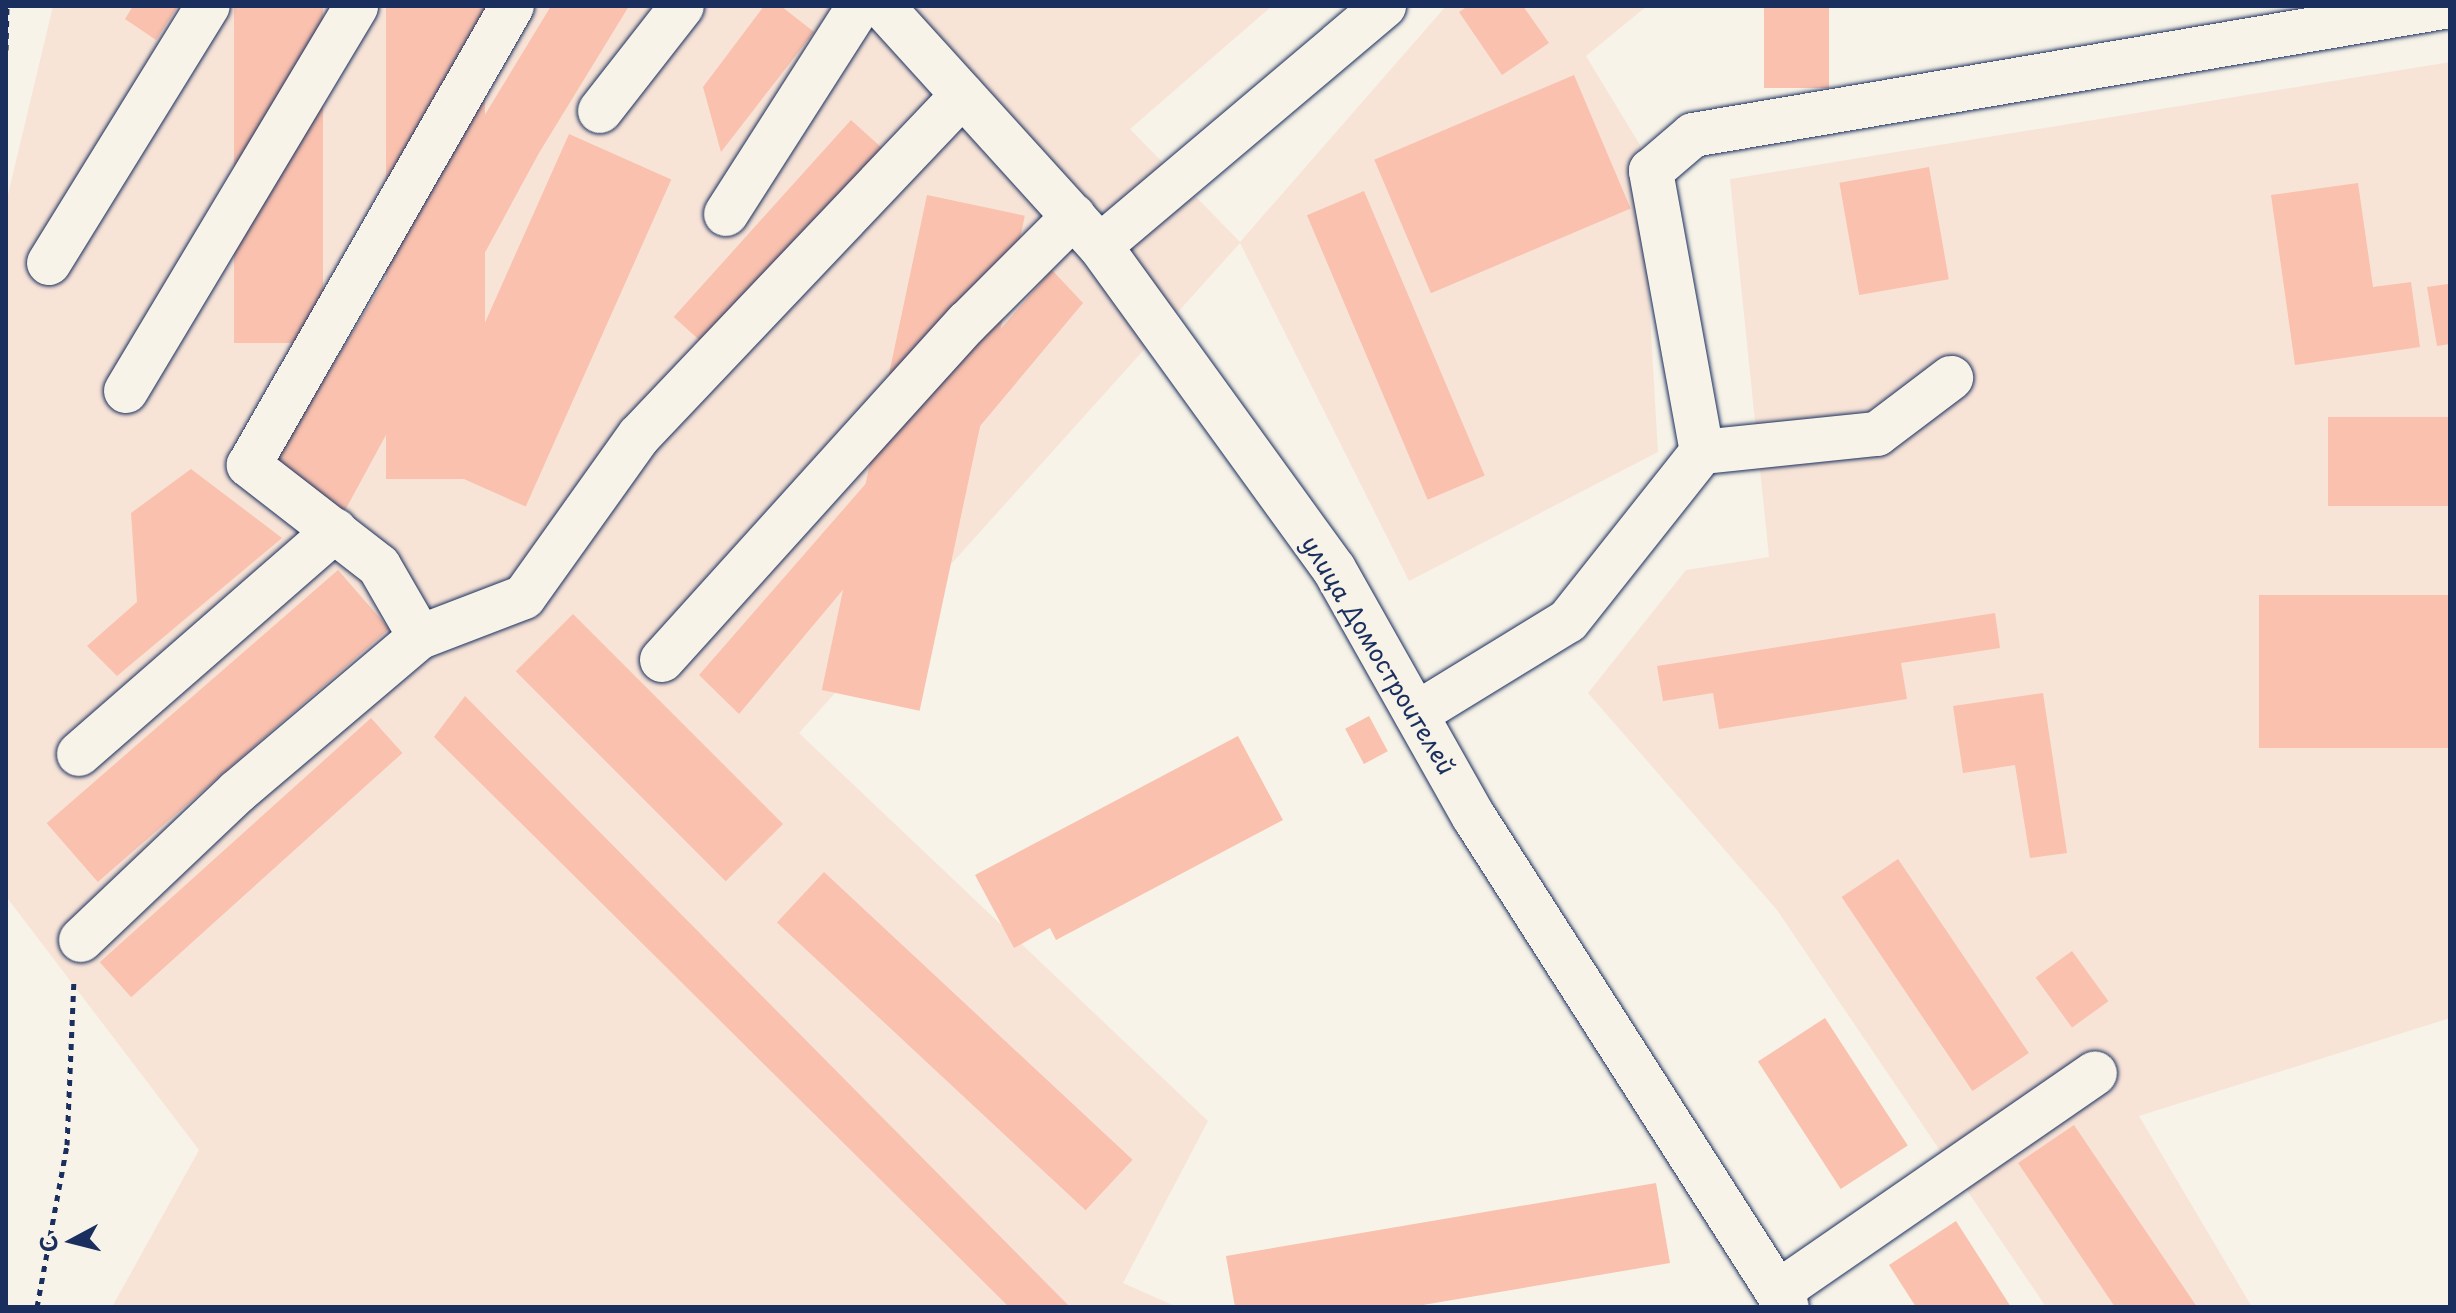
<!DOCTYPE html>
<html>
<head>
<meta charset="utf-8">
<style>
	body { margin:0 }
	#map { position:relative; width:2456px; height:1313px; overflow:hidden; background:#f7f3e8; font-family:"Playpen Sans",sans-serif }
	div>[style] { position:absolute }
	.built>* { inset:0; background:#f8e4d7 }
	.building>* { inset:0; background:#f9c1ae; transform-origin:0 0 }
	.path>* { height:5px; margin-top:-2.5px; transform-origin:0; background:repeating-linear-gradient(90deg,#1b2f5e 0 6px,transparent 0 12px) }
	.roads { filter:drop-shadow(0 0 2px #1b2f5e) drop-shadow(0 0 2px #1b2f5e) }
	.minor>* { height:44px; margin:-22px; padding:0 22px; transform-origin:22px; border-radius:22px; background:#f7f3e8 }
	span { translate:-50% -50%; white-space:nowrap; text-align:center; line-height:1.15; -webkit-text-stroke:6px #f7f3e8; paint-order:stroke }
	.street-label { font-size:24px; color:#1b2f5e }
	.frame { position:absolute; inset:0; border:8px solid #1b2f5e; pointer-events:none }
	.north { position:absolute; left:32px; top:1201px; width:80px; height:80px; -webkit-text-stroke:6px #f7f3e8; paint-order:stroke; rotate:263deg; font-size:22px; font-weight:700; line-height:32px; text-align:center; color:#1b2f5e }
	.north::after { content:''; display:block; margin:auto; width:28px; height:36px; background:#1b2f5e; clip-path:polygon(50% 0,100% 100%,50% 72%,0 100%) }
</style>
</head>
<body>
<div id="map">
	<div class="built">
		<div style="clip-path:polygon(53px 6px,1272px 6px,1130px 129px,1240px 242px,1446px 6px,1647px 6px,1586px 56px,1640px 145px,1658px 452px,1409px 581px,1240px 243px,799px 733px,1208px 1121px,1123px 1283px,1177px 1307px,112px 1307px,199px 1150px,8px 899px,6px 203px)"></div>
		<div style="clip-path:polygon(2450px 62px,2450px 1018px,2139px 1116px,2252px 1307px,2046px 1307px,1777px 910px,1588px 693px,1686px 570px,1769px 557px,1730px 179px)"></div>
	</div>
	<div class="building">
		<div style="clip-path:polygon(133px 6px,178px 6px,156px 40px,125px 19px)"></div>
		<div style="left:234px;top:6px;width:89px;height:337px"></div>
		<div style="left:386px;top:6px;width:99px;height:473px"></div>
		<div style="clip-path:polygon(551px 6px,629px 6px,539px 153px,342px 516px,272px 465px)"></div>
		<div style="clip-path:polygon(764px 6px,781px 6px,814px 32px,721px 152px,703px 87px)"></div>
		<div style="clip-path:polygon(1468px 6px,1523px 6px,1549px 43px,1502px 75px,1459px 12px)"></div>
		<div style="left:1764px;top:6px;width:65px;height:82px"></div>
		<div style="left:1574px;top:75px;width:145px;height:217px;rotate:67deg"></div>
		<div style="left:851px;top:120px;width:51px;height:265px;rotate:42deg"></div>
		<div style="left:569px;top:134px;width:112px;height:358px;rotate:24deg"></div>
		<div style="left:1929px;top:167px;width:114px;height:91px;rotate:80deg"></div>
		<div style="clip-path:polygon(2358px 183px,2373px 287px,2411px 282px,2420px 347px,2295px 365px,2271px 195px)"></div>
		<div style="left:1364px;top:191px;width:309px;height:62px;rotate:67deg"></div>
		<div style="left:927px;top:195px;width:100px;height:506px;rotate:12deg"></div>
		<div style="clip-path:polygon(1052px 270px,1083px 303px,739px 714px,699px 675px)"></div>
		<div style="clip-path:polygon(2448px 284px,2450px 344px,2437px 346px,2427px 287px)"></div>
		<div style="left:2450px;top:417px;width:89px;height:122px;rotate:90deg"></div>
		<div style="clip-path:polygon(191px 469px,282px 538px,117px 676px,87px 646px,137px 602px,131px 513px)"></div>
		<div style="left:338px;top:570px;width:78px;height:386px;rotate:49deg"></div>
		<div style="left:2450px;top:595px;width:153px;height:191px;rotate:90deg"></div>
		<div style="clip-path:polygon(1995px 613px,2000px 648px,1901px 663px,1907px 699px,1719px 729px,1713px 693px,1663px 701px,1657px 666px)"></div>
		<div style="left:573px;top:614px;width:297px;height:81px;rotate:45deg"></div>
		<div style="clip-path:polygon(2043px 693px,2067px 853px,2030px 858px,2015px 765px,1963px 773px,1953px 706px)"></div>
		<div style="clip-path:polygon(465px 696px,1070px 1307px,1009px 1307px,434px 737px)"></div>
		<div style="left:1369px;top:716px;width:40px;height:27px;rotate:62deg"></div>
		<div style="left:371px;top:718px;width:47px;height:365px;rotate:48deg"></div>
		<div style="clip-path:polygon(1238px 736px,1283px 820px,1056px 940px,1050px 928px,1014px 948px,975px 875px)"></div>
		<div style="left:1898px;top:859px;width:234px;height:68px;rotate:56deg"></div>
		<div style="left:824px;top:872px;width:422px;height:69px;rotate:43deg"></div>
		<div style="left:2072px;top:951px;width:62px;height:45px;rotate:54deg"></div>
		<div style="left:1825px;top:1018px;width:152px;height:80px;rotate:57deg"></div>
		<div style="clip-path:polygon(2074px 1125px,2197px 1307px,2115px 1307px,2018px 1163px)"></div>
		<div style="clip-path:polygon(1656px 1183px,1670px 1263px,1411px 1307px,1235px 1307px,1226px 1256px)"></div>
		<div style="clip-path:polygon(1956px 1221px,2011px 1307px,1916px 1307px,1889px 1265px)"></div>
	</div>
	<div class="path">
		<div style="left:6px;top:50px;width:44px;rotate:-88.7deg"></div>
		<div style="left:37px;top:1307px;width:165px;rotate:-79.5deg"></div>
		<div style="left:67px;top:1145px;width:166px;rotate:-87.6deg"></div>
	</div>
	<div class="roads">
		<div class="minor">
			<div style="left:882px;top:6px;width:324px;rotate:47.8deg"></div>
			<div style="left:1100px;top:246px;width:399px;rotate:54.1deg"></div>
			<div style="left:1334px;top:569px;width:285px;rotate:60.6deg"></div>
			<div style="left:1474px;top:817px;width:581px;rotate:57.43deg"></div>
			<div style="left:600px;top:111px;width:133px;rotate:-52deg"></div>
			<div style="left:726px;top:214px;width:247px;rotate:-57.4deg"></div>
			<div style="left:1100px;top:246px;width:372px;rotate:-40.2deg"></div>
			<div style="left:49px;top:263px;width:302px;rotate:-58.3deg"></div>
			<div style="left:126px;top:391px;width:448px;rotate:-59.1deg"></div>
			<div style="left:1702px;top:452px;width:176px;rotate:-5.9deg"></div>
			<div style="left:1877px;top:434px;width:93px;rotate:-37.1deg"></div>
			<div style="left:420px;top:637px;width:111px;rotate:-21deg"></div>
			<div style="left:524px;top:597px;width:198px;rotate:-54.5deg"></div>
			<div style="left:639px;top:436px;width:470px;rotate:-46.5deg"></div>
			<div style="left:662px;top:660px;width:455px;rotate:-47.9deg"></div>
			<div style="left:967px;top:323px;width:151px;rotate:-45deg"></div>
			<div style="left:1416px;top:714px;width:178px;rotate:-31.5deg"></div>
			<div style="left:1568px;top:621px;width:216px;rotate:-51.6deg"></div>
			<div style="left:1702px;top:452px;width:286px;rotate:-100.3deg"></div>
			<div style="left:1651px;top:171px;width:55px;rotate:-40.6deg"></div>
			<div style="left:1693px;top:135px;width:767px;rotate:-9.68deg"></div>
			<div style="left:79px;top:754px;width:340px;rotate:-41.1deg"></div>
			<div style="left:81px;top:940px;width:215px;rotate:-43.5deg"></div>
			<div style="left:237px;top:792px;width:240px;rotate:-40.3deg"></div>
			<div style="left:420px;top:637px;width:82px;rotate:-120deg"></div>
			<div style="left:379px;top:566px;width:165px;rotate:-142.2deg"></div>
			<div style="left:249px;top:465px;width:529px;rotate:-60.19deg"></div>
			<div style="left:1778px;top:1292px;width:385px;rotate:-34.6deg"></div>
		</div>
	</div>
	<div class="street-label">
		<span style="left:1379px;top:655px;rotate:59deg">улица Домостроителей</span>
	</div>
	<div class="frame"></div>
	<div class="north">С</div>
</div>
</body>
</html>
